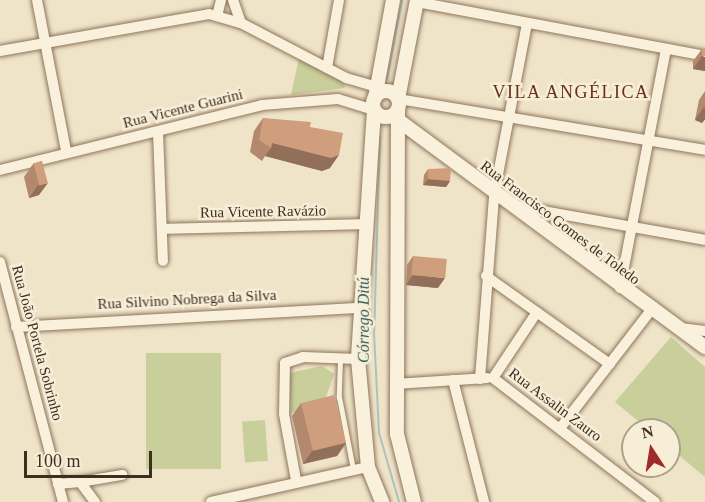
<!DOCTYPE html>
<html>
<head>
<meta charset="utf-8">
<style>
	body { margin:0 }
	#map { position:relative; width:705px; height:502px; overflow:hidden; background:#f0e4c8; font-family:"Times New Roman",serif }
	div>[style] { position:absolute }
	.green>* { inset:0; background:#c9cf9b; transform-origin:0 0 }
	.stream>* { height:2px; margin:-1px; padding:0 1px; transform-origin:1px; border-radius:1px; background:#a9c4bc }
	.roads { filter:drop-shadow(0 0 2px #8d765c) drop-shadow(0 0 2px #8d765c) }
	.lane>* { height:5px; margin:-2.5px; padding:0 2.5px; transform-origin:2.5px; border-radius:2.5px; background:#faf1dc }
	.street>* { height:10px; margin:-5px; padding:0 5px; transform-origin:5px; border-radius:5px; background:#faf1dc }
	.secondary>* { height:14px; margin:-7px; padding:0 7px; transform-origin:7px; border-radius:7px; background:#faf1dc }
	.secondary>.ring { margin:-7px; padding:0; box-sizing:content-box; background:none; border:14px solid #faf1dc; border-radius:50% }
	.wall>* { inset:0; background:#b2896c }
	.shaded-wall>* { inset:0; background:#916f58 }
	.building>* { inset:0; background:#cf9f7d; transform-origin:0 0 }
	span { translate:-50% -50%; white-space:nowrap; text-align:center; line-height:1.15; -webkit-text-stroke:5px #f7eed8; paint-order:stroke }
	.street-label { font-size:15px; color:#3d2e20 }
	.water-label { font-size:16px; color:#2f5d5a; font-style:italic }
	.quarter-label { font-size:18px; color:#6b2e1e; letter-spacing:1.5px }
	.north { position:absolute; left:621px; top:418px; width:60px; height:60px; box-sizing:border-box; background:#f7eed8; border:2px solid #ada18e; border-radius:50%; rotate:348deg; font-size:16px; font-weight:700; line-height:24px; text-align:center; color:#3d2e20 }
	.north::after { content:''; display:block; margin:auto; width:21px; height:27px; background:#9e2a2b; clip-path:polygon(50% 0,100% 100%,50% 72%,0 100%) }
	.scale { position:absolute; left:24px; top:451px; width:128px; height:27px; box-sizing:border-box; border:3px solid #3d2e20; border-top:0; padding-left:8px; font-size:18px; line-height:21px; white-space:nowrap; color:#3d2e20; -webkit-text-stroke:4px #f7eed8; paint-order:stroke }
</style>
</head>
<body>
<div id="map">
	<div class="green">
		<div style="clip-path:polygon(299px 58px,344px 82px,345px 88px,291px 95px)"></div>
		<div style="clip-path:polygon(671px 337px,705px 367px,705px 477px,669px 447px,669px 430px,649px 430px,615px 402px)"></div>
		<div style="left:146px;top:353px;width:75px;height:116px"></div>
		<div style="clip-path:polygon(322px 366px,334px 374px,323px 406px,291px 413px,289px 373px)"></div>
		<div style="left:265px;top:420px;width:41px;height:23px;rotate:86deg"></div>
	</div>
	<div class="stream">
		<div style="left:387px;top:79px;width:80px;rotate:-79.2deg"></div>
		<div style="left:380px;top:136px;width:197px;rotate:91.7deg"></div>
		<div style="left:374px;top:333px;width:100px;rotate:87.1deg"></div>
		<div style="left:379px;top:433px;width:72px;rotate:73.8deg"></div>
	</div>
	<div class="roads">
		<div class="lane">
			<div style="left:340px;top:359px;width:38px;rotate:92deg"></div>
			<div style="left:339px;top:397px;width:73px;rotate:79deg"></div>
		</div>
		<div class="street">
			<div style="left:37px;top:0;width:154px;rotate:79.1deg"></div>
			<div style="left:233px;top:0;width:24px;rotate:71deg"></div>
			<div style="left:417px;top:2px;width:293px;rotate:10.6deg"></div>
			<div style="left:217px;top:16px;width:16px;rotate:-76deg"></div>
			<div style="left:0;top:51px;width:212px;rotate:-10deg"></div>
			<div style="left:209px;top:14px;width:33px;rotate:16deg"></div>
			<div style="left:241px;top:23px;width:119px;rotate:27.6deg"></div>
			<div style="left:346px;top:78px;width:32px;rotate:16deg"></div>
			<div style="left:327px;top:68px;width:69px;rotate:-80deg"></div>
			<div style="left:398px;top:99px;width:311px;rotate:9.4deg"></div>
			<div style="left:158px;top:132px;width:129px;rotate:87.8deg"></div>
			<div style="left:0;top:170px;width:270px;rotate:-13.9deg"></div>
			<div style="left:262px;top:105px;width:76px;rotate:-4.5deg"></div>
			<div style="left:338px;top:99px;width:38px;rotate:17deg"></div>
			<div style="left:515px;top:206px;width:193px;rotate:10.1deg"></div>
			<div style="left:162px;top:229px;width:203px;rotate:-1.4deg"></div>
			<div style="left:0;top:262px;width:248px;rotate:75.3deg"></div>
			<div style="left:486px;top:276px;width:152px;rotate:35.4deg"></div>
			<div style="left:620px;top:288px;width:243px;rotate:-79.1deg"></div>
			<div style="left:16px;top:327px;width:345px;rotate:-3.2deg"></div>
			<div style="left:680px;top:328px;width:25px;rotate:7deg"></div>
			<div style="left:493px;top:378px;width:204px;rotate:37.4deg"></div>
			<div style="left:493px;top:378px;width:79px;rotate:-56.3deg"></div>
			<div style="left:480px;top:379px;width:185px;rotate:-85.6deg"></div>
			<div style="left:494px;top:195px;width:175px;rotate:-79.1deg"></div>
			<div style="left:453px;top:380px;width:126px;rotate:75.7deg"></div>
			<div style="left:395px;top:384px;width:92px;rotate:-3.7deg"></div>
			<div style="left:561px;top:427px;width:148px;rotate:-52.4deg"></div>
			<div style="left:296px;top:480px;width:67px;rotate:-100.3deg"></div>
			<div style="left:284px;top:414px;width:51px;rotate:-88.9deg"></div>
			<div style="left:285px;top:363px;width:19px;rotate:-18deg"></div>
			<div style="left:303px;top:357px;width:55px;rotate:2.1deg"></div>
			<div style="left:80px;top:482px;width:43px;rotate:-9.5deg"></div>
			<div style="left:58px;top:484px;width:22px;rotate:-5deg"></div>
			<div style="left:80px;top:482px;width:25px;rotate:53deg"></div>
			<div style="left:211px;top:502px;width:161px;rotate:-12.6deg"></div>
		</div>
		<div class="secondary">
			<div class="ring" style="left:373px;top:91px;width:12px;height:12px"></div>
			<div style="left:375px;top:98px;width:100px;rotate:-79.6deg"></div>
			<div style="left:398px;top:99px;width:101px;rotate:-79.1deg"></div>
			<div style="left:398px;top:109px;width:325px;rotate:90.2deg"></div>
			<div style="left:397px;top:434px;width:70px;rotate:76deg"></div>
			<div style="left:374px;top:110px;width:250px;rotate:93.7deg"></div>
			<div style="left:358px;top:359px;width:108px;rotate:84.7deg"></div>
			<div style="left:368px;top:467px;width:38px;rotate:68deg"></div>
			<div style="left:398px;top:120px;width:382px;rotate:36.5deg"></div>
		</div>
	</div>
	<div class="wall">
		<div style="clip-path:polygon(702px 49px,705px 71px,693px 69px,693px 61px)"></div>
		<div style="clip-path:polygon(705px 91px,705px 119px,702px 123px,695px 120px,699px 100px)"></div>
		<div style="clip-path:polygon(263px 118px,310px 127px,330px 168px,322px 171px,265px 156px,262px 161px,250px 152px,254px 131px)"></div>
		<div style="clip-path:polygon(42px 161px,39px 195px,29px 198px,24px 177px,33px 164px)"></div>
		<div style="clip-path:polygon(428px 169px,450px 181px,446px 187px,423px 185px,424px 175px)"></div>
		<div style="clip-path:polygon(413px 256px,438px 288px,406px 285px,407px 265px)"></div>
		<div style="clip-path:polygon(301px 403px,346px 443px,337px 456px,303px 464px,292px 416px)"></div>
	</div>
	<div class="shaded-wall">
		<div style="clip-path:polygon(702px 56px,705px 57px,705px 71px,693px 69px)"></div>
		<div style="clip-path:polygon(704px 107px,705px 108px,705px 119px,702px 123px,695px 120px)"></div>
		<div style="clip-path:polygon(272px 143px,339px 155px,330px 168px,322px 171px,265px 156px,271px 148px)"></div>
		<div style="clip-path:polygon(428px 179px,450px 181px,446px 187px,423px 185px)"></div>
		<div style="clip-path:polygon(48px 183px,39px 195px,29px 198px,38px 185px)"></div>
		<div style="clip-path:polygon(413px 275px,445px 278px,438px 288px,406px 285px)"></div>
		<div style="clip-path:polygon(346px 443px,337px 456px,303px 464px,312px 451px)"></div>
	</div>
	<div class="building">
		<div style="left:702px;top:49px;width:3px;height:7px"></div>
		<div style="clip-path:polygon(263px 118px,311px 122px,310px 127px,343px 133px,339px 155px,331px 158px,272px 143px,271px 148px,259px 140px)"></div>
		<div style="left:42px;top:161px;width:23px;height:9px;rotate:75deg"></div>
		<div style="clip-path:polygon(451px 168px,450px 181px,428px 179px,428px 169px)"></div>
		<div style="left:413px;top:256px;width:34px;height:19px;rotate:5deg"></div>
		<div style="left:334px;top:395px;width:49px;height:34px;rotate:76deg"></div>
	</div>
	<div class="street-label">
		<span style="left:183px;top:109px;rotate:-14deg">Rua Vicente Guarini</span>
		<span style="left:263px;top:212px;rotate:-1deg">Rua Vicente Ravázio</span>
		<span style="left:560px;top:223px;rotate:37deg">Rua Francisco Gomes de Toledo</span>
		<span style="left:187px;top:300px;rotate:-3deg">Rua Silvino Nobrega da Silva</span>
		<span style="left:37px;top:343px;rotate:75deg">Rua João Portela Sobrinho</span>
		<span style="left:555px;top:405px;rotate:37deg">Rua Assalin Zauro</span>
	</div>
	<div class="water-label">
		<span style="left:364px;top:320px;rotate:-90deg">Córrego Ditú</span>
	</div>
	<div class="quarter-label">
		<span style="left:571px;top:92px">VILA ANGÉLICA</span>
	</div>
	<div class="north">N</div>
	<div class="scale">100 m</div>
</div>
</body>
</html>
